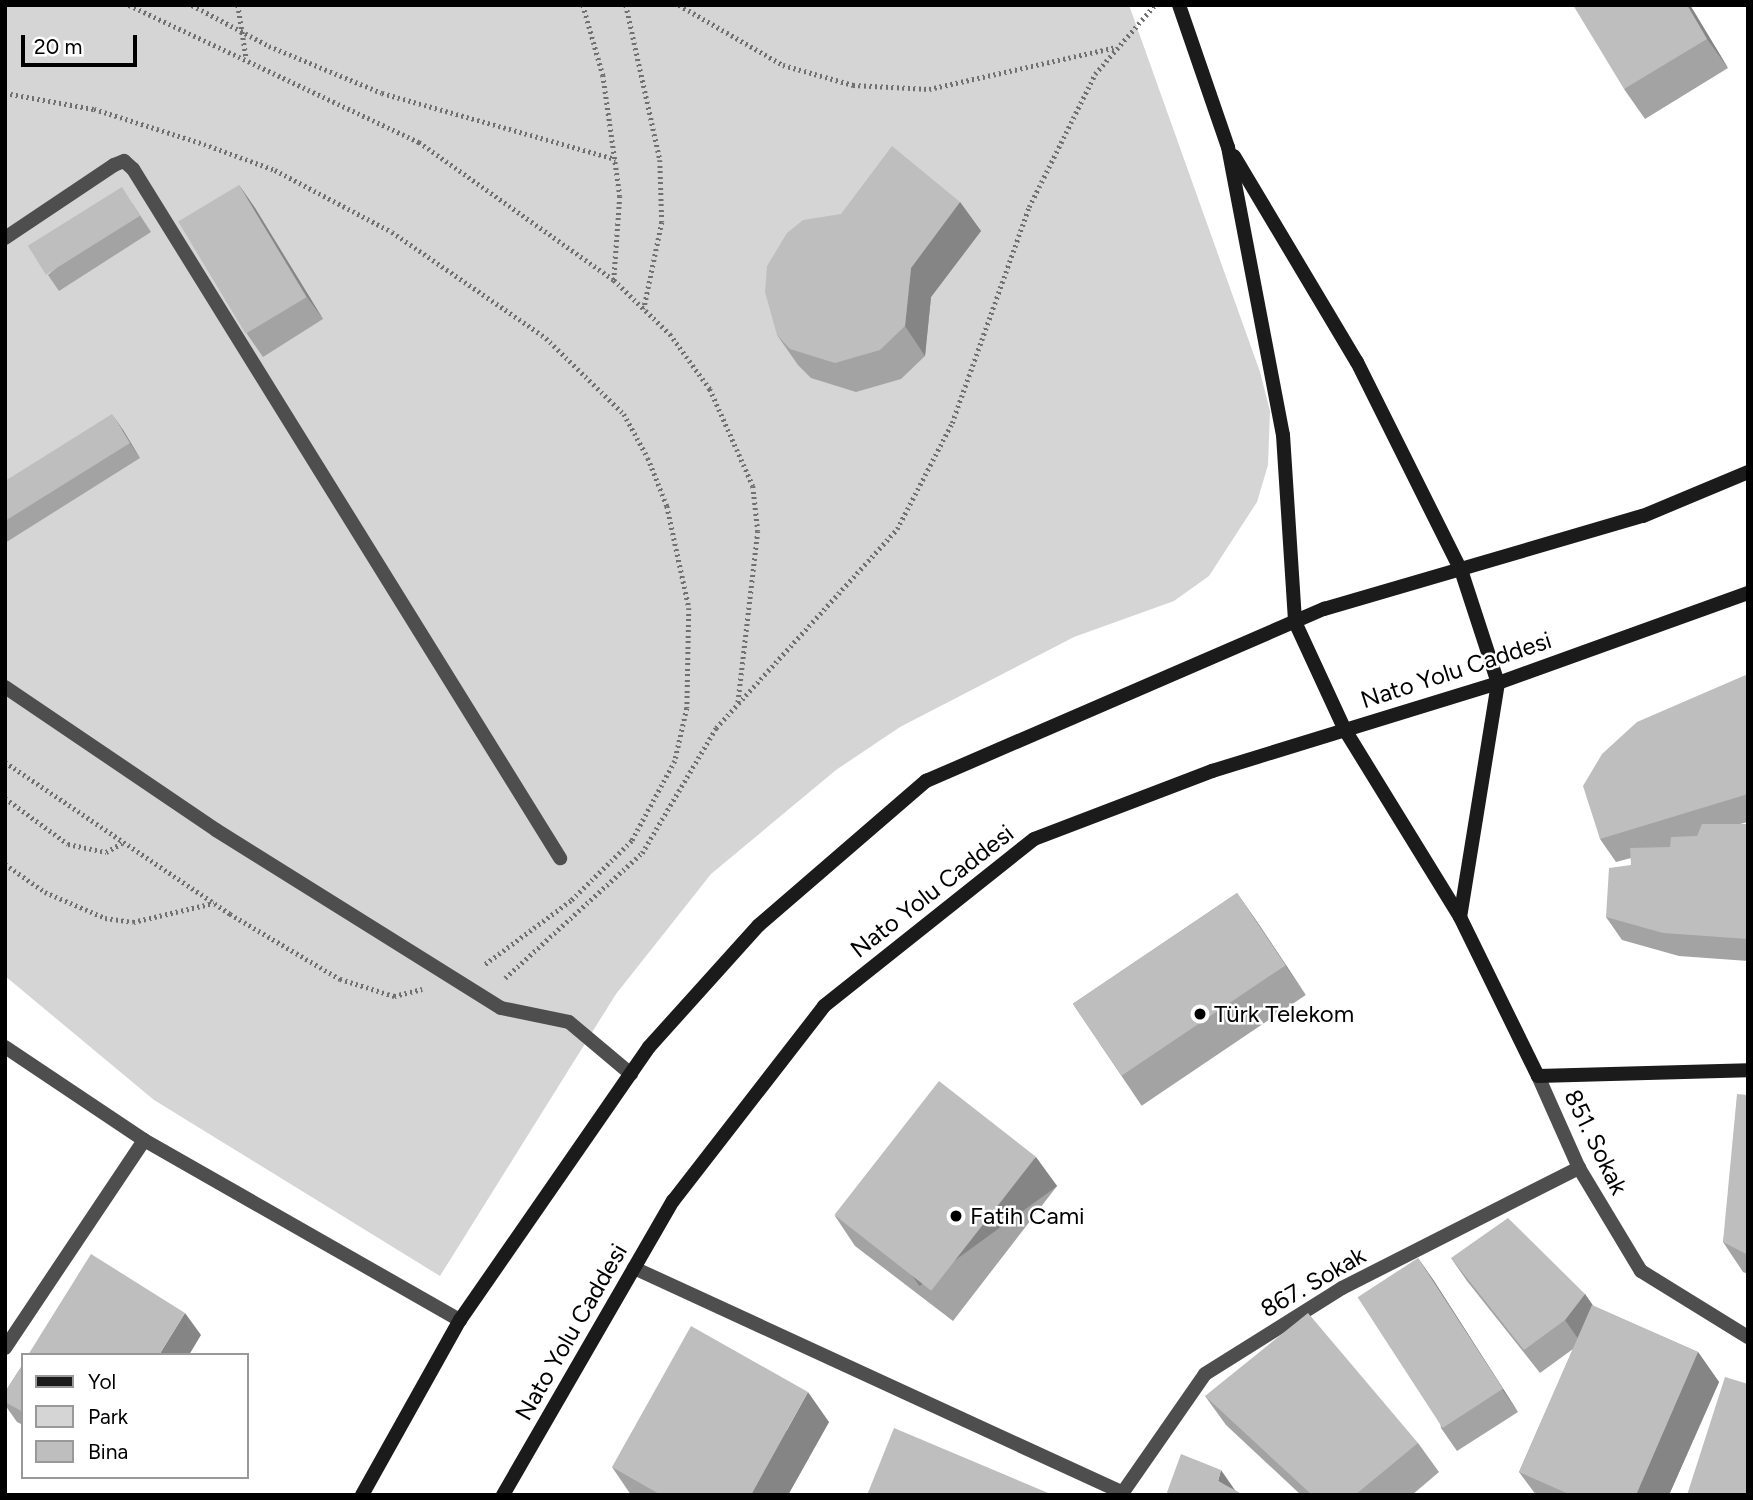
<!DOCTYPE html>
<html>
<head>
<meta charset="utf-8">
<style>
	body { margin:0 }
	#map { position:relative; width:1753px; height:1500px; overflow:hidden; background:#fff; font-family:Figtree,sans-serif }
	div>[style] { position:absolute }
	.green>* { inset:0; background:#d5d5d5 }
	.path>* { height:4.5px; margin-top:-2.25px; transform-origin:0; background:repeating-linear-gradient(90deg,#707070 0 2px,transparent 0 5.5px) }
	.lane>* { height:14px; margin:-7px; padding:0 7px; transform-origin:7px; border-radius:7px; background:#4e4e4e }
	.street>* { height:14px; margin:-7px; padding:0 7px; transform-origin:7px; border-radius:7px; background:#4e4e4e }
	.secondary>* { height:14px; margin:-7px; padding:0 7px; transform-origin:7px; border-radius:7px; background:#1b1b1b }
	.wall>* { inset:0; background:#a3a3a3; transform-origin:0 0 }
	.shaded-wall>* { inset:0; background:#858585; transform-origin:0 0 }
	.building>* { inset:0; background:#bebebe; transform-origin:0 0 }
	.dots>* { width:19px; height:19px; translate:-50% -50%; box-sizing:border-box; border:4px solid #fff; border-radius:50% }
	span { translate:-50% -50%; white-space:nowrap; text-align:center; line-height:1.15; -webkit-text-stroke:5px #fff; paint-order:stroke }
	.street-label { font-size:24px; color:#000 }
	.poi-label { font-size:24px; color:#000 }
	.left { translate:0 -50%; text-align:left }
	.frame { position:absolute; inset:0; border:7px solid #000; pointer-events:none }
	.legend { position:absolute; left:21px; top:1353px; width:228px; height:126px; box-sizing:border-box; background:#fff; border:2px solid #999; margin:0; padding:9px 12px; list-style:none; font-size:21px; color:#000 }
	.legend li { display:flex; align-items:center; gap:14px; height:35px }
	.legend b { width:35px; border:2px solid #999 }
	.scale { position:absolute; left:21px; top:35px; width:116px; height:32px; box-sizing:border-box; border:4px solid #000; border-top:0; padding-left:9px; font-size:21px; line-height:24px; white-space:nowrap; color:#000; -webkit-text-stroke:5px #fff; paint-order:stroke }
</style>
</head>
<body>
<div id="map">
	<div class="green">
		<div style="clip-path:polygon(5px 5px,1129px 5px,1260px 372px,1270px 411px,1268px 465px,1257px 502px,1209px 576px,1174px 601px,1074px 637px,900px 727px,836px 770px,711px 874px,616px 994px,440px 1276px,154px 1100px,5px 976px)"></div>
	</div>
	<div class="path">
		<div style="left:129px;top:5px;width:321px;rotate:25.3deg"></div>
		<div style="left:419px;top:142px;width:239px;rotate:35.3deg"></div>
		<div style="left:614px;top:280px;width:78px;rotate:44deg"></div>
		<div style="left:670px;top:334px;width:68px;rotate:54deg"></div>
		<div style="left:710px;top:389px;width:106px;rotate:66.1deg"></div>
		<div style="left:753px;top:486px;width:45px;rotate:83.7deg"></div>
		<div style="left:758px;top:531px;width:174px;rotate:96.6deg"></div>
		<div style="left:192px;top:5px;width:87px;rotate:28deg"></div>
		<div style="left:269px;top:46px;width:122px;rotate:22.6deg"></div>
		<div style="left:382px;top:93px;width:243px;rotate:15.8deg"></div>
		<div style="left:238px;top:5px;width:52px;rotate:81.1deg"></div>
		<div style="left:583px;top:5px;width:73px;rotate:74.1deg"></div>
		<div style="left:603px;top:75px;width:122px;rotate:82deg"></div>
		<div style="left:620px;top:196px;width:84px;rotate:94.1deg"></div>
		<div style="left:626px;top:5px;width:159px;rotate:77.6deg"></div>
		<div style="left:660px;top:160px;width:62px;rotate:88.2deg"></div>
		<div style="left:662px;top:222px;width:89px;rotate:101.7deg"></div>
		<div style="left:679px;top:5px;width:120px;rotate:30deg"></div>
		<div style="left:783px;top:65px;width:73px;rotate:15.9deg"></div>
		<div style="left:853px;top:85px;width:76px;rotate:3deg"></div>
		<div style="left:929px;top:89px;width:189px;rotate:-12.6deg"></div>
		<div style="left:5px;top:93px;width:90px;rotate:10.2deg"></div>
		<div style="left:94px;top:109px;width:115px;rotate:17.7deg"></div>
		<div style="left:204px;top:144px;width:76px;rotate:20.1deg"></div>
		<div style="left:275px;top:170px;width:132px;rotate:27.9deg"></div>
		<div style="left:392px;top:232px;width:187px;rotate:34.5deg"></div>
		<div style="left:546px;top:338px;width:109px;rotate:44.3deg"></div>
		<div style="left:624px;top:414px;width:50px;rotate:61.4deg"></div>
		<div style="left:648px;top:458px;width:52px;rotate:68.4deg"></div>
		<div style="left:667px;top:506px;width:104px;rotate:77.8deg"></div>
		<div style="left:689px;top:608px;width:100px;rotate:91.1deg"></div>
		<div style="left:687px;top:708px;width:54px;rotate:102.8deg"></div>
		<div style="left:675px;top:761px;width:91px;rotate:118.3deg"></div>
		<div style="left:632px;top:841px;width:86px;rotate:135.5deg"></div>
		<div style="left:571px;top:901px;width:109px;rotate:143.5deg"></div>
		<div style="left:5px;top:762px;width:272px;rotate:34deg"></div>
		<div style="left:230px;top:914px;width:128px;rotate:30.6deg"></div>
		<div style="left:340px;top:979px;width:57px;rotate:17.5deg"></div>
		<div style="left:394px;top:996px;width:29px;rotate:-14deg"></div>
		<div style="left:5px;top:798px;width:78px;rotate:36.1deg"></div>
		<div style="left:68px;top:844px;width:39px;rotate:12deg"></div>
		<div style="left:106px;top:852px;width:18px;rotate:-29deg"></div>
		<div style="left:5px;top:864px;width:49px;rotate:35deg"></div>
		<div style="left:45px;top:892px;width:65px;rotate:23.4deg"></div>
		<div style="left:105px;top:918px;width:28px;rotate:8deg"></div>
		<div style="left:133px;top:922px;width:83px;rotate:-13.2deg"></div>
		<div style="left:505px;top:978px;width:185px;rotate:-42.4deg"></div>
		<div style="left:642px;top:853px;width:145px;rotate:-59.4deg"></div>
		<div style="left:716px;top:728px;width:269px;rotate:-47.7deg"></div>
		<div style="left:897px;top:529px;width:119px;rotate:-62.6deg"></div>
		<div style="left:952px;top:423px;width:229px;rotate:-70.4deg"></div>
		<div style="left:1029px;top:207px;width:148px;rotate:-63.6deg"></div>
		<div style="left:1095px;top:74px;width:90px;rotate:-49.1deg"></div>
	</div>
	<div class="lane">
		<div style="left:5px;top:238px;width:131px;rotate:-33.8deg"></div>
		<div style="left:114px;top:165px;width:11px;rotate:-22deg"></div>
		<div style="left:124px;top:161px;width:12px;rotate:42deg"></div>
		<div style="left:133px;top:169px;width:811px;rotate:58.21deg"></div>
		<div style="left:5px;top:687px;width:255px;rotate:34.1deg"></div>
		<div style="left:216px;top:830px;width:336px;rotate:32deg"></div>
		<div style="left:501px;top:1008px;width:69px;rotate:11.6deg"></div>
		<div style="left:569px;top:1022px;width:81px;rotate:40deg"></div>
	</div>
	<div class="street">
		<div style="left:5px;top:1047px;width:167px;rotate:33.8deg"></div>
		<div style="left:144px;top:1140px;width:364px;rotate:29.7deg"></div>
		<div style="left:1538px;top:1076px;width:101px;rotate:66deg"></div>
		<div style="left:1579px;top:1168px;width:120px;rotate:59deg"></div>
		<div style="left:1641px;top:1271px;width:126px;rotate:31.7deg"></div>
		<div style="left:634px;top:1268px;width:536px;rotate:24.7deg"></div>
		<div style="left:5px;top:1348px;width:250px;rotate:-56.2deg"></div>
		<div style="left:1121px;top:1495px;width:147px;rotate:-55.2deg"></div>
		<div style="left:1205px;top:1374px;width:162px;rotate:-32.1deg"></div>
		<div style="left:1342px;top:1288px;width:266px;rotate:-26.9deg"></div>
	</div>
	<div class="secondary">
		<div style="left:1179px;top:5px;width:150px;rotate:71deg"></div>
		<div style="left:1228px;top:147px;width:293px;rotate:79.2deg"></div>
		<div style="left:1283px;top:435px;width:187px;rotate:86.3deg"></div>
		<div style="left:1295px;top:622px;width:119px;rotate:65.2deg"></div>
		<div style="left:1345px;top:730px;width:220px;rotate:58.4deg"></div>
		<div style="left:1460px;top:917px;width:177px;rotate:63.9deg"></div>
		<div style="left:1538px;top:1076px;width:210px;rotate:-1.6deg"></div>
		<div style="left:1234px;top:156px;width:240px;rotate:59.2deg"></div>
		<div style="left:1357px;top:362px;width:236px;rotate:63.5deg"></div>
		<div style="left:1462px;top:573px;width:116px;rotate:71.9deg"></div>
		<div style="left:1498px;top:683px;width:237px;rotate:99.2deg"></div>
		<div style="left:362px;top:1495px;width:201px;rotate:-60.8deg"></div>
		<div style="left:460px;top:1320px;width:332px;rotate:-55.3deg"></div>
		<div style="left:649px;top:1047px;width:164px;rotate:-48deg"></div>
		<div style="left:759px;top:925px;width:221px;rotate:-40.8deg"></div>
		<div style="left:926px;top:781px;width:434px;rotate:-23.4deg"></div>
		<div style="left:1324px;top:609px;width:332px;rotate:-16.3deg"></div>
		<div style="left:1643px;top:516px;width:114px;rotate:-22.7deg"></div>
		<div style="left:503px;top:1495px;width:340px;rotate:-60deg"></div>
		<div style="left:673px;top:1201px;width:247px;rotate:-52.2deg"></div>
		<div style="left:824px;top:1006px;width:268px;rotate:-38.5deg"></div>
		<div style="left:1034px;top:839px;width:191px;rotate:-20.9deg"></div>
		<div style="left:1212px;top:771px;width:299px;rotate:-17.1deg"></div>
		<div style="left:1498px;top:683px;width:266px;rotate:-19.8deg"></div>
	</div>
	<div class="wall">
		<div style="clip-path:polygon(1690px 5px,1728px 68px,1645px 119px,1624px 89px)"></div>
		<div style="clip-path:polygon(239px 185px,255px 208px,323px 319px,263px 357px,247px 334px)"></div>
		<div style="clip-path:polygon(960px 202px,981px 231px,931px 297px,925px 356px,901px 379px,856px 392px,811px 378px,798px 365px,777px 335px)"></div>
		<div style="clip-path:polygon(132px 203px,151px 232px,59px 291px,48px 275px)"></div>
		<div style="clip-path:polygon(123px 430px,140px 458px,5px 543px,5px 481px)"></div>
		<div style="clip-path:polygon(1748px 674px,1748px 822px,1740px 824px,1748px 824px,1748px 961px,1679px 956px,1622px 940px,1606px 917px,1631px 865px,1631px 858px,1616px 862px,1600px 839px)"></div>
		<div style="left:1237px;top:893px;width:123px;height:198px;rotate:56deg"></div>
		<div style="clip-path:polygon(1748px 1095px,1748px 1274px,1743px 1272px,1723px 1242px)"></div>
		<div style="clip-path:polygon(1057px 1186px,953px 1321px,855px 1246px,835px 1216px)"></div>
		<div style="clip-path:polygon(1418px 1258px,1434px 1281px,1518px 1412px,1457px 1451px,1441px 1428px)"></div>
		<div style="clip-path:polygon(1451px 1258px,1585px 1294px,1593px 1306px,1698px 1352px,1719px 1382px,1669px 1495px,1536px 1495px,1519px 1472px,1573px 1349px,1540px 1373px,1467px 1281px)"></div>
		<div style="clip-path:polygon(23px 1364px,23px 1425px,17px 1422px,5px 1405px,5px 1392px)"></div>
		<div style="clip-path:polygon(1205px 1396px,1418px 1443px,1439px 1472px,1412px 1495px,1301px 1495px,1226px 1425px)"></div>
		<div style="clip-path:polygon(829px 1422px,788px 1495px,631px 1495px,612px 1467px)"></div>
	</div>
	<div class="shaded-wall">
		<div style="clip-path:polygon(1687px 5px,1690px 5px,1728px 68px,1707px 39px)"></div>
		<div style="clip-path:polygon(239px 185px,255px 208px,323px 319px,307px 297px)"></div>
		<div style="clip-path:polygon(960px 202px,981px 231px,931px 297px,925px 356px,905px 326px,911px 268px)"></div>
		<div style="clip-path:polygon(112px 414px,123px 430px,140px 458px,130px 443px)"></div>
		<div style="clip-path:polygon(1237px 893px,1258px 923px,1306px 995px,1285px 965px)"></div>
		<div style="left:1036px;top:1157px;width:36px;height:170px;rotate:54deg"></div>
		<div style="clip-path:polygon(1418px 1258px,1434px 1281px,1518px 1412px,1502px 1389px)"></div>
		<div style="clip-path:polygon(1585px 1294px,1601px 1317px,1581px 1343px,1565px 1320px)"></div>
		<div style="clip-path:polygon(185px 1313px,201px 1335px,189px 1355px,159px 1355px)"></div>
		<div style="clip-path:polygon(1698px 1352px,1719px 1382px,1669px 1495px,1636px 1495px)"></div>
		<div style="clip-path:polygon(808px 1392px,829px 1422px,788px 1495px,751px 1495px)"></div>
		<div style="clip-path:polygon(1221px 1470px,1237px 1493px,1218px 1481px)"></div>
	</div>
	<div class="building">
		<div style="clip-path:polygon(1573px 5px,1687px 5px,1707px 39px,1624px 89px)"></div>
		<div style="clip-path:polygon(892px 146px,960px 202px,911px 268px,905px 326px,880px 350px,835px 363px,790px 349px,777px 335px,765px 292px,767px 266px,787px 233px,803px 220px,841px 214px)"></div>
		<div style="left:239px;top:185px;width:131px;height:71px;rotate:59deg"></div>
		<div style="left:122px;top:187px;width:34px;height:111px;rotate:58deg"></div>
		<div style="clip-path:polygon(112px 414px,130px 443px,5px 521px,5px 481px)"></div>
		<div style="clip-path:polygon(1748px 674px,1748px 794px,1600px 839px,1583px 786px,1602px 754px,1637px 722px)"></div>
		<div style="clip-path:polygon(1702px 824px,1748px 824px,1748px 939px,1663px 933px,1606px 917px,1609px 868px,1631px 865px,1630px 848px,1670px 847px,1671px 837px,1697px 836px)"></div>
		<div style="left:1237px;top:893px;width:87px;height:198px;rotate:56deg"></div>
		<div style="left:939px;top:1081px;width:123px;height:170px;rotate:38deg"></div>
		<div style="clip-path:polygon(1737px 1094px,1748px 1095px,1748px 1255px,1723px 1242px)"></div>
		<div style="clip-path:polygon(1508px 1218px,1585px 1294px,1565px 1320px,1524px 1350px,1451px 1258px)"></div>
		<div style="clip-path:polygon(91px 1254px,185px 1313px,159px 1355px,28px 1355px)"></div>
		<div style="left:1418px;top:1258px;width:156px;height:72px;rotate:57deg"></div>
		<div style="clip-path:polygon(1592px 1305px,1698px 1352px,1636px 1495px,1571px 1495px,1519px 1472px)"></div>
		<div style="clip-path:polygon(1308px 1313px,1418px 1443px,1355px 1495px,1312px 1495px,1205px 1396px)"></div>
		<div style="clip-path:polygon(691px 1326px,808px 1392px,751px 1495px,661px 1495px,612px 1467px)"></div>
		<div style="clip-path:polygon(23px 1364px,23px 1412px,5px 1402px,5px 1392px)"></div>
		<div style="clip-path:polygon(1725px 1377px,1748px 1384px,1748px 1495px,1687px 1495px)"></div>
		<div style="clip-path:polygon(894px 1428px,1053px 1495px,867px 1495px)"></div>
		<div style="clip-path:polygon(1181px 1454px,1221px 1470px,1218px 1481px,1240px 1493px,1239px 1495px,1166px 1495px)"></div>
	</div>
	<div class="dots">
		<div style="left:1200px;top:1014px;background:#000"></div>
		<div style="left:956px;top:1216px;background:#000"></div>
	</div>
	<div class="street-label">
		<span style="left:1456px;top:670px;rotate:-18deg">Nato Yolu Caddesi</span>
		<span style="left:932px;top:891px;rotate:-38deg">Nato Yolu Caddesi</span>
		<span style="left:1596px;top:1142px;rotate:64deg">851. Sokak</span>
		<span style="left:1313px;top:1282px;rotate:-30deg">867. Sokak</span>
		<span style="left:571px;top:1332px;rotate:-60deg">Nato Yolu Caddesi</span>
	</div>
	<div class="poi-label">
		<span class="left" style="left:1214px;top:1014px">Türk Telekom</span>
		<span class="left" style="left:970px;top:1216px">Fatih Cami</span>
	</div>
	<div class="frame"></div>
	<ul class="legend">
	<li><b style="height:9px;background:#1b1b1b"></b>Yol</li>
	<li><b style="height:19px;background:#d5d5d5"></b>Park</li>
	<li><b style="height:19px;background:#bebebe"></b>Bina</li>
	</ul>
	<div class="scale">20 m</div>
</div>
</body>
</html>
